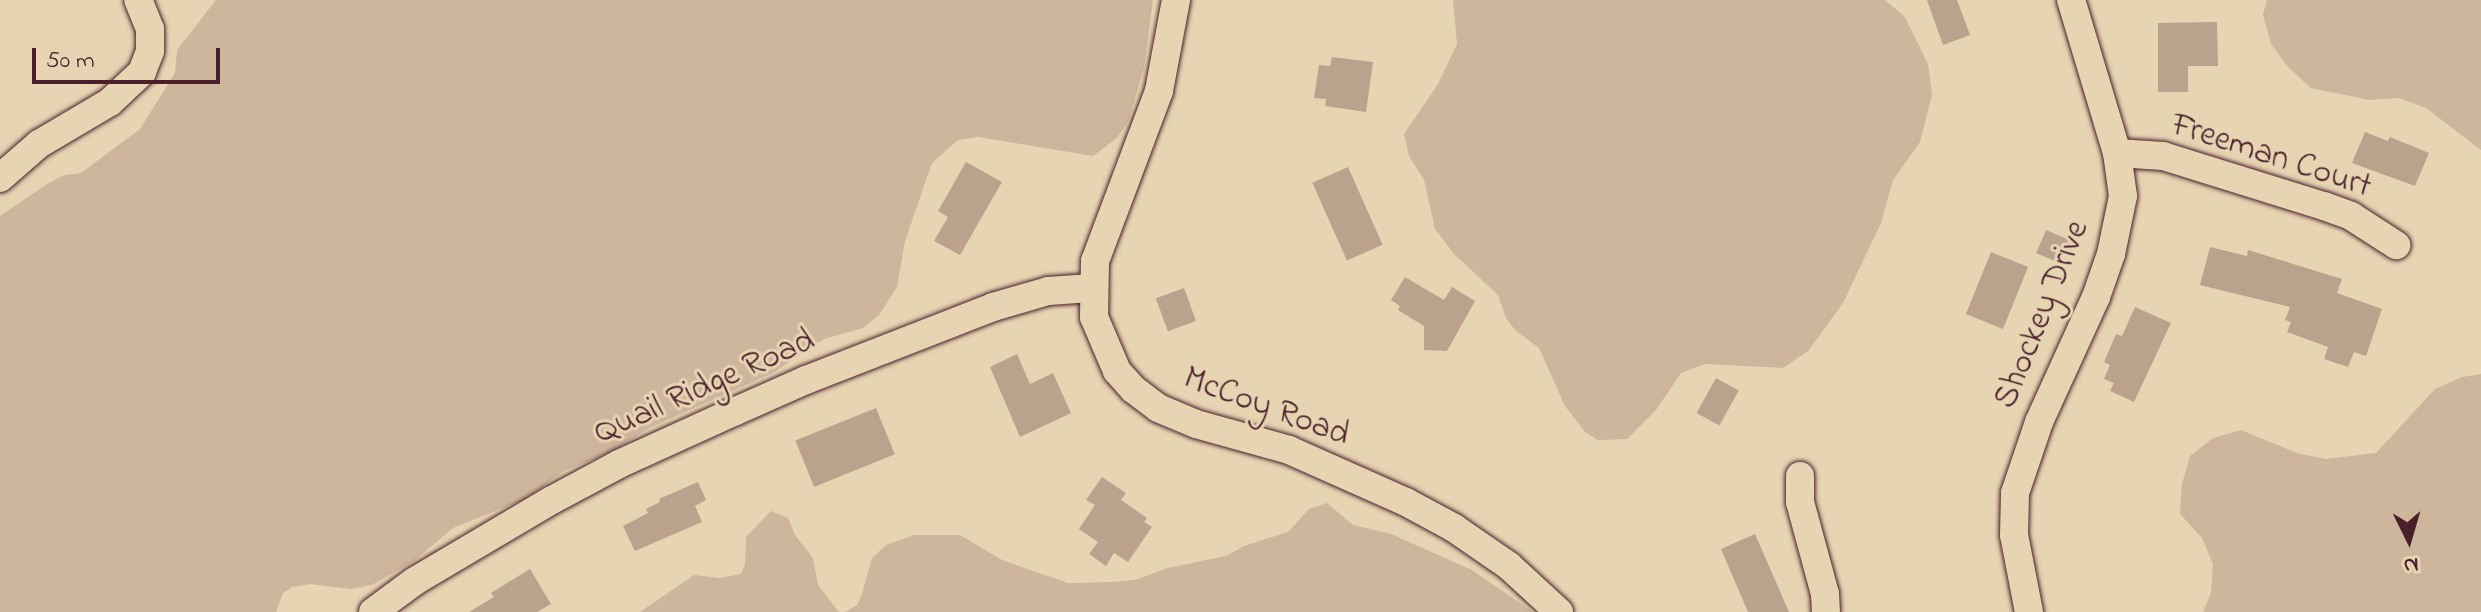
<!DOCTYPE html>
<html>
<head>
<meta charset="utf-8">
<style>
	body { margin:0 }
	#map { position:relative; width:2481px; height:612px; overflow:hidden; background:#e7d4b2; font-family:"Indie Flower",sans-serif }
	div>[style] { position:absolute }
	.green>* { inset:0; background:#ceb69c }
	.building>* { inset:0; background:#bba28d; transform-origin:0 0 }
	.roads { filter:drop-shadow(0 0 2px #4a1f2b) drop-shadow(0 0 2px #4a1f2b) }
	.minor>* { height:28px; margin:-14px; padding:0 14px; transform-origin:14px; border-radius:14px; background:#e7d4b2 }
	span { translate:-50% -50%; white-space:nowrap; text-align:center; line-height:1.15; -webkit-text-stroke:6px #e7d4b2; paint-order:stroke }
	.street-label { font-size:34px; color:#4a1f2b }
	.north { position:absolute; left:2369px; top:500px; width:80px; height:80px; -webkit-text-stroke:6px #e7d4b2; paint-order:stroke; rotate:175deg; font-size:22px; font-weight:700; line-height:32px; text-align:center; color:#4a1f2b }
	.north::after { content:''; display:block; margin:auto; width:28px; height:36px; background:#4a1f2b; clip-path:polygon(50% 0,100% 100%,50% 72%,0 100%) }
	.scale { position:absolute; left:32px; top:48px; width:188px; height:36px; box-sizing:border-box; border:4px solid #4a1f2b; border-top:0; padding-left:10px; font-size:24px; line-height:28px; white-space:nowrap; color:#4a1f2b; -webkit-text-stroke:6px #e7d4b2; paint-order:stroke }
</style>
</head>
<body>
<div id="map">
	<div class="green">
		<div style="clip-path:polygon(216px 0,1153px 0,1144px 68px,1128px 122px,1117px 138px,1093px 156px,978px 137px,958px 140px,932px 163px,905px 241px,897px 287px,879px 315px,863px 328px,824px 339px,773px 373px,649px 428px,613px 451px,564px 471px,525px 499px,453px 528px,414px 561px,372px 585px,351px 589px,310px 584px,292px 587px,283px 593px,276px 612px,0 612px,0 216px,47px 184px,64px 175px,81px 173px,140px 129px,175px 73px,177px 50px)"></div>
		<div style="clip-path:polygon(1453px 0,1885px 0,1905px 17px,1928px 64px,1932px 95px,1920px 142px,1893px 180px,1881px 223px,1843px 303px,1808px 351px,1783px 368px,1705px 364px,1681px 373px,1656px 410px,1627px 439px,1598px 440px,1585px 432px,1565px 406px,1539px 348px,1515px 330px,1506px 318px,1498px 295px,1454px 254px,1435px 229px,1424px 180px,1409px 156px,1404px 134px,1438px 84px,1457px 44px)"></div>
		<div style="clip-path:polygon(2267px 0,2481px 0,2481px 150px,2426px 108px,2398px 98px,2369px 100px,2311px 88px,2289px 68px,2271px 44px,2263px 15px)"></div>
		<div style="clip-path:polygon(2481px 374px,2481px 612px,2203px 612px,2211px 593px,2213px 564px,2202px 538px,2180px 514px,2182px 484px,2190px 456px,2213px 438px,2241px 430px,2297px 453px,2326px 459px,2376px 453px,2435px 389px,2462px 377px)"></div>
		<div style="clip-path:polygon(1327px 503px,1353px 525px,1391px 534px,1472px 570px,1533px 612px,845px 612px,857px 605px,861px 597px,872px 558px,886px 545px,914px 535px,960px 535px,1002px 560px,1068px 583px,1111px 582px,1135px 580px,1168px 568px,1226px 556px,1244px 546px,1288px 532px,1309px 509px)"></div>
		<div style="clip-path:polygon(771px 511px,788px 518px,795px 535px,813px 558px,818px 585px,839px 612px,640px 612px,694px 575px,720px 578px,741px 574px,745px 565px,746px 537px)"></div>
	</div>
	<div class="building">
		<div style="clip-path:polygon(1927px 0,1957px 0,1970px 35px,1943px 45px)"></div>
		<div style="clip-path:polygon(2217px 22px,2218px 66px,2188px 66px,2188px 92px,2158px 92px,2158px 23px)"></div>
		<div style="clip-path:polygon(1332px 57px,1373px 62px,1366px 112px,1325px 106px,1326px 99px,1314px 98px,1319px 65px,1330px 66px)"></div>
		<div style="clip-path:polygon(2365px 132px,2388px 141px,2390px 137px,2429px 153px,2415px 186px,2352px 163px)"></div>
		<div style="clip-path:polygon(966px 162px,1002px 182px,960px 255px,934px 241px,948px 217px,938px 211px)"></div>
		<div style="left:1348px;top:167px;width:85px;height:39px;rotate:66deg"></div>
		<div style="left:2046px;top:230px;width:25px;height:25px;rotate:23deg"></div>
		<div style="clip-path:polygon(2210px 247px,2247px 256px,2248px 250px,2342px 279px,2337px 293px,2382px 309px,2366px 356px,2354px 352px,2348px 367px,2324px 359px,2328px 347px,2287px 332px,2291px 322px,2285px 320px,2290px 307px,2200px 285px)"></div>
		<div style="left:1991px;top:252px;width:40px;height:67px;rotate:22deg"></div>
		<div style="clip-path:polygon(1405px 277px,1444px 300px,1452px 287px,1475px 301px,1447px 351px,1424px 350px,1424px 326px,1398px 310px,1400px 306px,1391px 300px)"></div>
		<div style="left:1184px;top:288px;width:35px;height:30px;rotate:70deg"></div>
		<div style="clip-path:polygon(2135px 307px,2171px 323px,2134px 402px,2110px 391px,2114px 383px,2104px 379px,2110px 365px,2104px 362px,2116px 334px,2122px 336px)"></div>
		<div style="clip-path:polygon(1017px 354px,1030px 384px,1053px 373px,1071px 413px,1020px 437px,990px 367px)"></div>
		<div style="left:1716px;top:378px;width:26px;height:40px;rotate:29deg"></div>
		<div style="left:876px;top:408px;width:50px;height:87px;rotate:68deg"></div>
		<div style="clip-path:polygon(1102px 477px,1126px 493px,1121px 500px,1147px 518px,1144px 522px,1152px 527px,1128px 562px,1114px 553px,1106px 566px,1089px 554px,1098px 542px,1079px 529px,1095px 505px,1086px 500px)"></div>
		<div style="clip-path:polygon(698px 482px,706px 500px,695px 506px,702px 522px,635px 551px,623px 526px,648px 513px,646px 509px,660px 502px,659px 499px)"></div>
		<div style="clip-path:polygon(1755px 534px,1789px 612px,1748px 612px,1721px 549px)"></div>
		<div style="clip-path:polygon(530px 569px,551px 604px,537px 612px,469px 612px,494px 597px,491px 593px)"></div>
	</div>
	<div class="roads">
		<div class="minor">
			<div style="left:1176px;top:0;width:93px;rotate:100.6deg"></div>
			<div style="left:1159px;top:91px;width:182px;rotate:110.6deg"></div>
			<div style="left:1095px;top:261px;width:56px;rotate:91deg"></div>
			<div style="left:1094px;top:317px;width:59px;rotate:66.9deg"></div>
			<div style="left:1117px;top:371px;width:24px;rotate:48deg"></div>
			<div style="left:1133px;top:389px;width:31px;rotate:37deg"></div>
			<div style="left:1158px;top:408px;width:41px;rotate:22.8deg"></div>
			<div style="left:1196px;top:424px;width:97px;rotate:15.6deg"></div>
			<div style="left:1289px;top:450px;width:128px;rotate:24deg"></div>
			<div style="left:1406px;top:502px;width:55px;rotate:28.4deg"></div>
			<div style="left:1454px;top:528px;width:67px;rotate:34.6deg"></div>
			<div style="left:1509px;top:566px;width:68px;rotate:42.6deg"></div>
			<div style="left:2117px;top:153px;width:46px;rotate:3.7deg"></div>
			<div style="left:2163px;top:156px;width:169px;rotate:17.3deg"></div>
			<div style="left:2324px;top:206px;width:29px;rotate:20deg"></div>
			<div style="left:2351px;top:216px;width:54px;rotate:32.8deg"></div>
			<div style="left:0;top:178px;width:52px;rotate:-41.1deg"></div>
			<div style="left:39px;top:144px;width:82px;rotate:-30.6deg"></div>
			<div style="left:110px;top:102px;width:44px;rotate:-43.2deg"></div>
			<div style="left:142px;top:72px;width:22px;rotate:-69deg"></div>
			<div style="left:150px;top:51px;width:22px;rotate:-90deg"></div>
			<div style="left:150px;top:29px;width:31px;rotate:-112deg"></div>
			<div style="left:1800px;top:476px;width:26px;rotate:90deg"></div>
			<div style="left:1800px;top:502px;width:95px;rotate:74.8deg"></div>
			<div style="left:1825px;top:594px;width:18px;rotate:87deg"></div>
			<div style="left:373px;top:612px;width:52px;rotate:-36.4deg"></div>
			<div style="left:415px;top:581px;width:159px;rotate:-30.6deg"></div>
			<div style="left:552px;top:500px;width:76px;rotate:-28.2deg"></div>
			<div style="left:619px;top:464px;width:128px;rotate:-24.4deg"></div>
			<div style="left:736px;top:411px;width:77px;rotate:-23.9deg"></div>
			<div style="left:806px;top:380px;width:201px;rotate:-21.3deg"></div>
			<div style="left:993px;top:307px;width:57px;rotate:-16.2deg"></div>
			<div style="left:1048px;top:291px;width:44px;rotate:-3.9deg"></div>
			<div style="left:2029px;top:612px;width:78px;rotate:-101deg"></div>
			<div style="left:2014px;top:535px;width:42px;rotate:-88.6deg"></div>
			<div style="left:2015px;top:493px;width:75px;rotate:-71.3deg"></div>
			<div style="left:2039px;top:422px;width:137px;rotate:-65.5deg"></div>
			<div style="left:2096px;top:297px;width:46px;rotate:-70.8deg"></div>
			<div style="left:2111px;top:254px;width:59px;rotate:-78.3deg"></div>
			<div style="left:2123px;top:196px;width:43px;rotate:-97.9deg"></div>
			<div style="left:2117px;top:153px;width:160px;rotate:-106.7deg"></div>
		</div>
	</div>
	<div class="street-label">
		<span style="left:2271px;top:157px;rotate:18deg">Freeman Court</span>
		<span style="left:2043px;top:315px;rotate:-68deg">Shockey Drive</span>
		<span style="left:705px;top:388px;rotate:-24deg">Quail Ridge Road</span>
		<span style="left:1266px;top:408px;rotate:20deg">McCoy Road</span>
	</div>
	<div class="north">N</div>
	<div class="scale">50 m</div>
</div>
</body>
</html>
